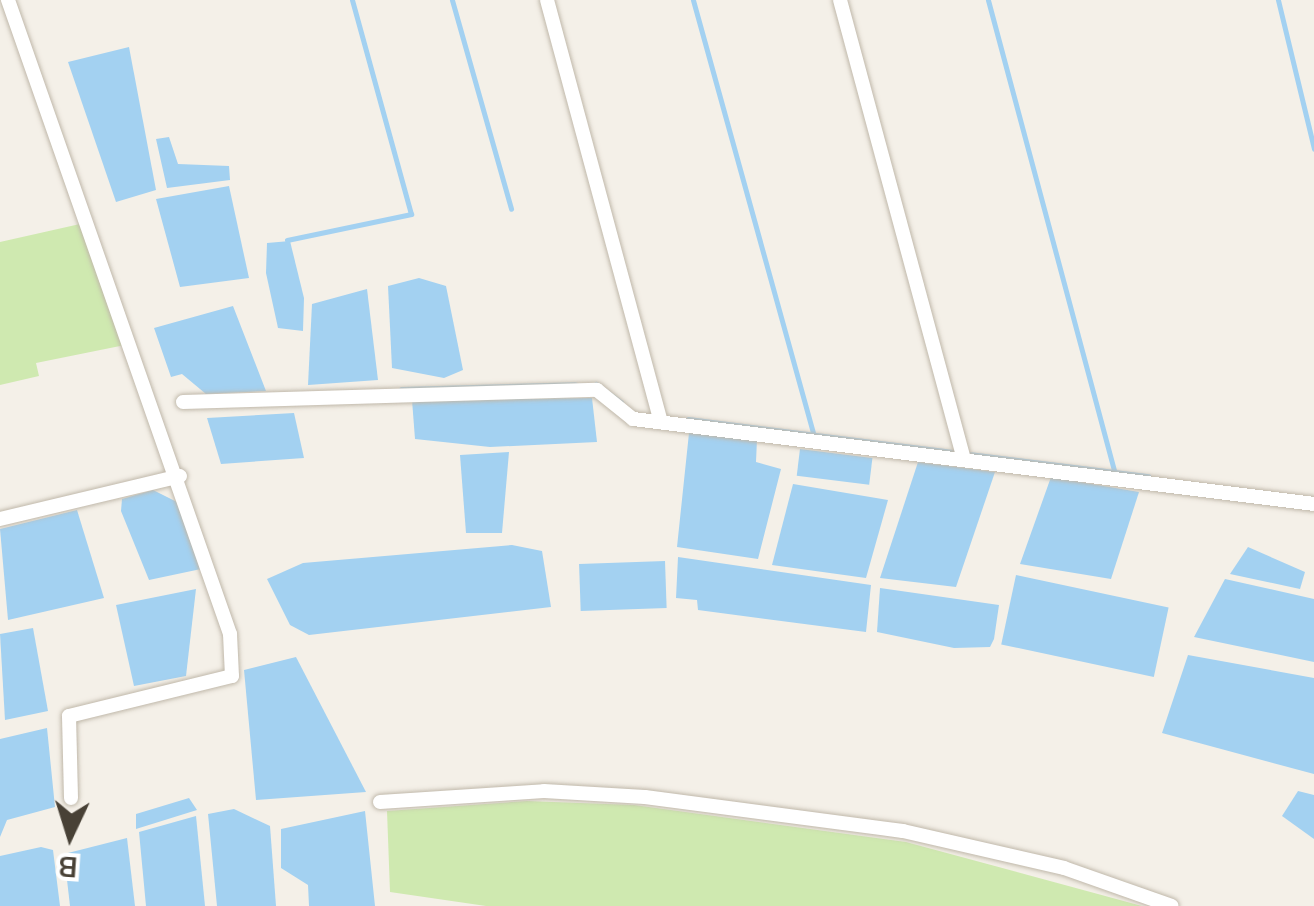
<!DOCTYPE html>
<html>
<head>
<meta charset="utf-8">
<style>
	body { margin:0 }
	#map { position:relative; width:1314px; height:906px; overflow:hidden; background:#f4f0e8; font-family:"Nunito Sans",sans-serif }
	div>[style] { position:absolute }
	.green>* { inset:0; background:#cfe9b0 }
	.water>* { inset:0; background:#a3d1f1; transform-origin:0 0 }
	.stream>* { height:5px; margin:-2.5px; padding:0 2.5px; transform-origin:2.5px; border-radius:2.5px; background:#a3d1f1 }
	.roads { filter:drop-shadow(0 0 2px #c0b8aa) drop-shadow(0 0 2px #c0b8aa) }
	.minor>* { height:14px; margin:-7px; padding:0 7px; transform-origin:7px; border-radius:7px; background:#fff }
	span { translate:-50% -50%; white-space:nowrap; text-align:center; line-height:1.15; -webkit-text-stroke:10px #fff; paint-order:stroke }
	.north { position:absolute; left:20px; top:786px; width:100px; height:100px; -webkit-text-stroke:8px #fff; paint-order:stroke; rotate:184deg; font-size:28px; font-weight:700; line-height:40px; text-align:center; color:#484136 }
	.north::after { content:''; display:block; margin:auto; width:35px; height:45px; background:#484136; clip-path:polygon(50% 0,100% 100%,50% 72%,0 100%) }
</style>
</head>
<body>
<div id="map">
	<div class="green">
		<div style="clip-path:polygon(80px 224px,125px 345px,36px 363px,39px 376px,0 385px,0 242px)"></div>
		<div style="clip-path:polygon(527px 801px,634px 805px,906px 842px,1142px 906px,486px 906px,390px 892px,387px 811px)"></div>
	</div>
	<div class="water">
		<div style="clip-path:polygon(129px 47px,156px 190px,116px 202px,68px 62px)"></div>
		<div style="clip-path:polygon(169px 137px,178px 164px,229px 166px,230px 180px,167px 188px,156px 139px)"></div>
		<div style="clip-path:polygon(229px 186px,249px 278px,180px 287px,156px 199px)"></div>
		<div style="clip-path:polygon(290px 241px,304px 298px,303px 331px,278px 328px,266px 273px,267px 243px)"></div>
		<div style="clip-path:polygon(419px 278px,446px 286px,463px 370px,444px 378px,392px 368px,388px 286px)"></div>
		<div style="clip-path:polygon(367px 289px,378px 380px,308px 385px,312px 304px)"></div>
		<div style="clip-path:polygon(233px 306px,266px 391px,206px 394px,182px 374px,171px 377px,154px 328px)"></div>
		<div style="clip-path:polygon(592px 398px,597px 442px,490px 447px,415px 439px,412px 400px)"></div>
		<div style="clip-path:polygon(294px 413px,304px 458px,221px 464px,207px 418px)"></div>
		<div style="clip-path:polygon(689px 433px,757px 439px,756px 462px,781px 469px,758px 559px,677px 547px)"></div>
		<div style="left:800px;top:449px;width:73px;height:27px;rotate:7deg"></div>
		<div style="clip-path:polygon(509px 452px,502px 533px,466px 533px,460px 455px)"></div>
		<div style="clip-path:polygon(918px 462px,995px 472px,956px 587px,880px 578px)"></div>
		<div style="clip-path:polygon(1051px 477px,1139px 492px,1111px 579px,1020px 564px)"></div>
		<div style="clip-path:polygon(793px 484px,888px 500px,866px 578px,772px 565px)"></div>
		<div style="clip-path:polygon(153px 490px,177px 502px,201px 569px,149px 580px,121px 511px,122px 499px)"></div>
		<div style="clip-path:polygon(77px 510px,104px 598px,8px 620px,0 529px)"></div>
		<div style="clip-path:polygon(512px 545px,542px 551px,551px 607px,309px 635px,290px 625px,267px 579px,303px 563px)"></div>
		<div style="clip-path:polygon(1248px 547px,1305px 572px,1300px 589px,1230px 574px)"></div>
		<div style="clip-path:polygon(678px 557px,871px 585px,866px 632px,698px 610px,697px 600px,676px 598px)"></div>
		<div style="left:665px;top:561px;width:47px;height:86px;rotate:88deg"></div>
		<div style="left:1016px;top:575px;width:156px;height:71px;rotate:12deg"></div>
		<div style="clip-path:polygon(1225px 579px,1314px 599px,1314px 662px,1194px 637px)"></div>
		<div style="clip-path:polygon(880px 588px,999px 605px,994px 639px,990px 647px,954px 648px,877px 632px)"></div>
		<div style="clip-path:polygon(196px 589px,186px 676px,134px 686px,116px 605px)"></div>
		<div style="clip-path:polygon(33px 628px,48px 711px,5px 720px,0 634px)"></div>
		<div style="clip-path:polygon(1188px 655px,1314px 678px,1314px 774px,1162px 733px)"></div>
		<div style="clip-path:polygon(296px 657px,366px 792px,256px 800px,244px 670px)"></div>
		<div style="clip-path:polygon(47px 728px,55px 807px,7px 820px,0 837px,0 739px)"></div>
		<div style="clip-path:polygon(1298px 791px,1314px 795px,1314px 839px,1282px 816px)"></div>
		<div style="clip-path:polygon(189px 798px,197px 810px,136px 829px,136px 814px)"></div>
		<div style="clip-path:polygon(234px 809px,270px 826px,276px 906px,217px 906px,208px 814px)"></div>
		<div style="clip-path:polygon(365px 811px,375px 906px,309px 906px,308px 885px,281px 868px,281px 829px)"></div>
		<div style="clip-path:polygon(196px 816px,205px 906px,146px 906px,139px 832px)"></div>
		<div style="clip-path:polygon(127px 838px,135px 906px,70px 906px,64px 854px)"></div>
		<div style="clip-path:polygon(41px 847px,53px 850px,60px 906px,0 906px,0 856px)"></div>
	</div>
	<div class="stream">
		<div style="left:452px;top:0;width:217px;rotate:74.2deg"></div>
		<div style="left:693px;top:0;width:449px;rotate:74.5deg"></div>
		<div style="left:988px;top:0;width:488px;rotate:75deg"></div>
		<div style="left:1278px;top:0;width:153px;rotate:76.4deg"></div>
		<div style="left:287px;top:240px;width:127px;rotate:-11.8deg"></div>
		<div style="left:411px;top:214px;width:222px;rotate:-105.4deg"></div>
		<div style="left:596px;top:384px;width:31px;rotate:36deg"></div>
		<div style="left:401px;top:389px;width:174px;rotate:-1.6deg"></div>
		<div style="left:688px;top:419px;width:464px;rotate:7.1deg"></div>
	</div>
	<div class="roads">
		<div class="minor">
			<div style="left:8px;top:0;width:672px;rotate:70.7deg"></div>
			<div style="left:230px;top:634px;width:42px;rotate:87.3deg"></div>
			<div style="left:232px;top:676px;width:168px;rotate:166.2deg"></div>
			<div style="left:69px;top:716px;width:82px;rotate:88.6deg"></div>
			<div style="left:547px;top:0;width:437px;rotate:74.9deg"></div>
			<div style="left:840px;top:0;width:475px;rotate:74.9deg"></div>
			<div style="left:183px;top:402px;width:414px;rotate:-1.7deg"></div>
			<div style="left:597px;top:390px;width:46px;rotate:38.9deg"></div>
			<div style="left:633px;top:419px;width:686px;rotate:7.11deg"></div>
			<div style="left:0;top:519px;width:185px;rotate:-13.4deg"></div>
			<div style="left:380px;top:802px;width:164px;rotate:-3.8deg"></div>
			<div style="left:544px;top:791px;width:101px;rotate:3.4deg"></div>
			<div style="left:645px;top:797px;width:260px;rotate:7.5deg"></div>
			<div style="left:903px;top:831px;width:165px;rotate:12.9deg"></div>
			<div style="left:1064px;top:868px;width:114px;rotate:19.4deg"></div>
		</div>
	</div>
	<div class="north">B</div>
</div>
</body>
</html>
